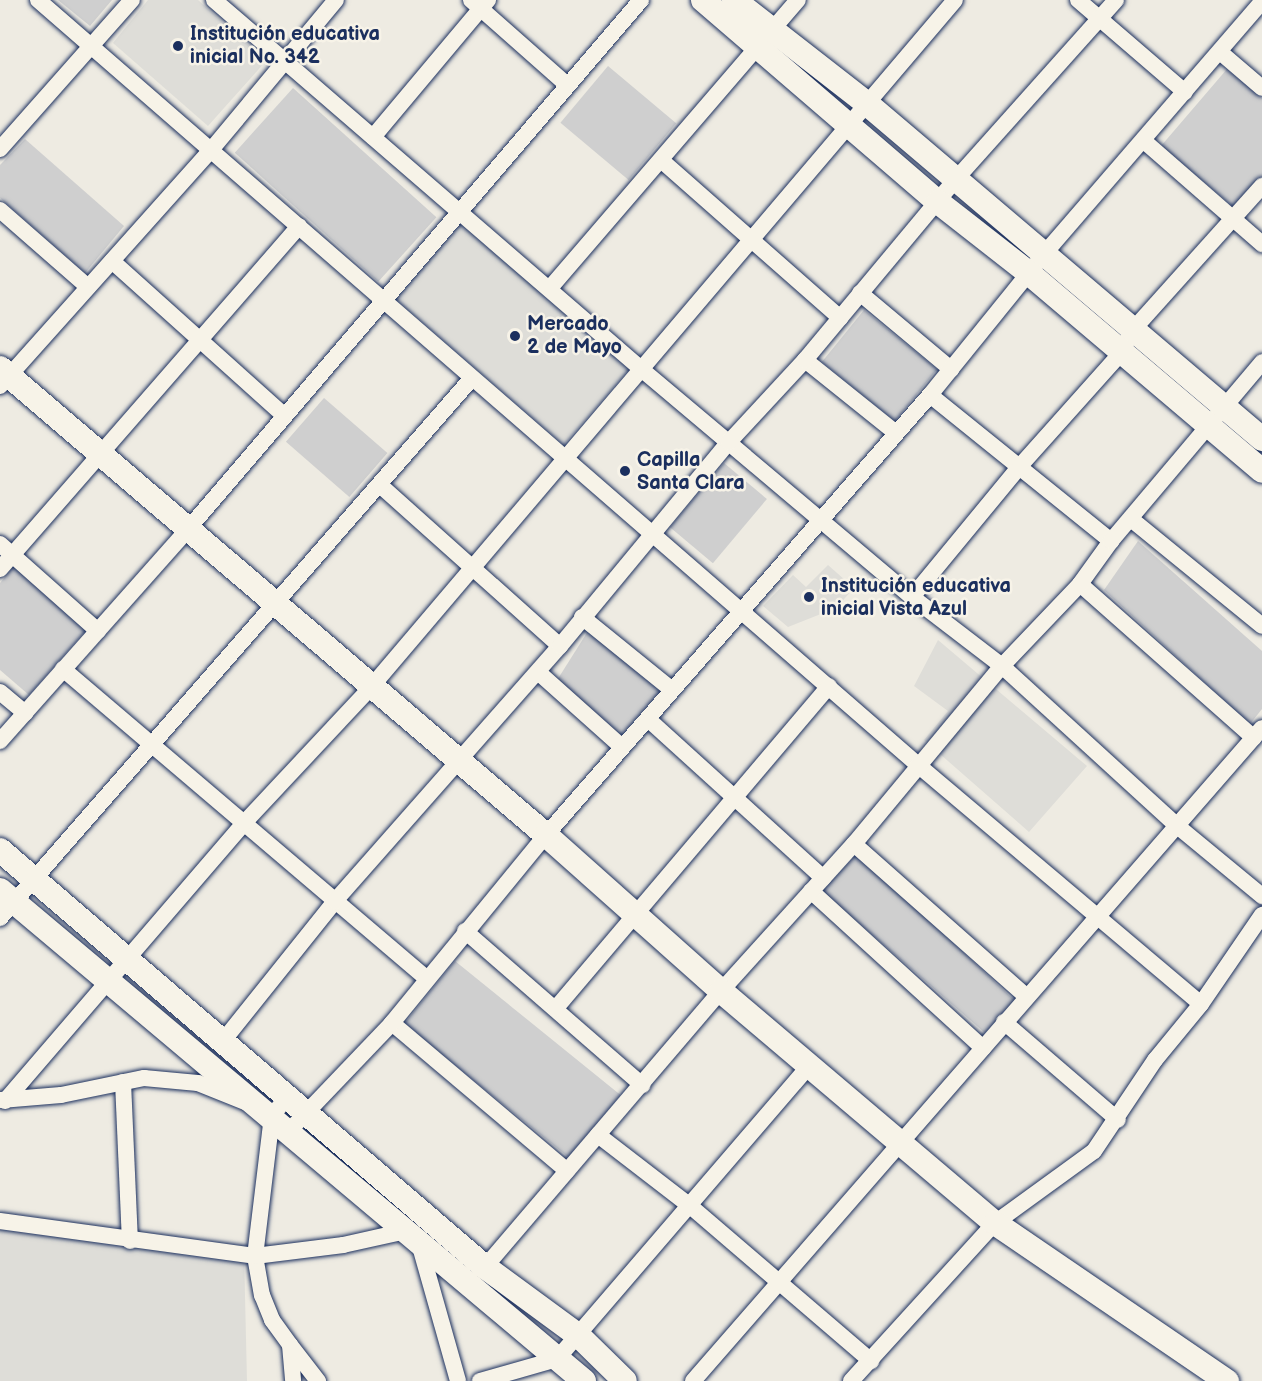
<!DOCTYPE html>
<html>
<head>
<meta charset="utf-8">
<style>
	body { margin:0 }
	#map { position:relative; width:1262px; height:1381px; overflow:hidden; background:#eeebe2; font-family:"Balsamiq Sans",sans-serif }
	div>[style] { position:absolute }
	.built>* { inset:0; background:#deddd8; transform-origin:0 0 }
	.green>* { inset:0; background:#cfcfcf; transform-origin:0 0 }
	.roads { filter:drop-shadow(0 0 2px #1b2f5e) drop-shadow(0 0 2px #1b2f5e) }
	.street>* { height:16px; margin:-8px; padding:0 8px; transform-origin:8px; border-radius:8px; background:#f7f3e8 }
	.secondary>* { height:24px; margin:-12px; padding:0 12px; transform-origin:12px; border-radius:12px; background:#f7f3e8 }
	.dots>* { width:16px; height:16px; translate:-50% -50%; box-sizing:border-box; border:3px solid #f7f3e8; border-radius:50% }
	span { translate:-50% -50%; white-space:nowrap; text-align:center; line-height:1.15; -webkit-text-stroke:5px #f7f3e8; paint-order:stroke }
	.poi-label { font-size:20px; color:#1b2f5e; font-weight:700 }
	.left { translate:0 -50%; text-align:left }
</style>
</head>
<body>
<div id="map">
	<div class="built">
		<div style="clip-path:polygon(148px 0,198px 0,266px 61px,208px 126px,113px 43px)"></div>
		<div style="left:460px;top:221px;width:225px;height:101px;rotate:41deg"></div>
		<div style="clip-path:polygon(828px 565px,854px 588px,836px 608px,788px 627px,763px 606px,793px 575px,806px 587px)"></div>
		<div style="clip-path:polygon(938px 640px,1087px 766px,1029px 832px,924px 740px,948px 711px,914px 686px)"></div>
		<div style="clip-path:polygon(0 1218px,244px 1253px,247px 1381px,0 1381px)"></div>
	</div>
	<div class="green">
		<div style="clip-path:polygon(58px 0,112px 0,90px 26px)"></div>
		<div style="left:608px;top:66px;width:89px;height:74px;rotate:40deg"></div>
		<div style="clip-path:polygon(1227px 69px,1262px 98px,1262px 177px,1235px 208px,1161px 146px)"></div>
		<div style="left:293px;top:88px;width:193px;height:87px;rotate:42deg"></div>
		<div style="clip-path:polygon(25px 139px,124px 226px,85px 273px,0 198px,0 165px)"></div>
		<div style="left:864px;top:310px;width:94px;height:67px;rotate:39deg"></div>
		<div style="left:324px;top:398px;width:84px;height:58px;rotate:41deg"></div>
		<div style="left:724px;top:463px;width:56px;height:84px;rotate:40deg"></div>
		<div style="clip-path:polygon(1138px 541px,1262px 651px,1262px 709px,1250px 724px,1104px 590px)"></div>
		<div style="clip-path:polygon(14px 566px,87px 629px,29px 695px,0 670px,0 583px)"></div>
		<div style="clip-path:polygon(588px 631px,665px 686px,618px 739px,554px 685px)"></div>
		<div style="clip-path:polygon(858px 853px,1015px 1001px,985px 1033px,822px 891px)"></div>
		<div style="left:455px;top:961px;width:213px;height:81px;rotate:39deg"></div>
	</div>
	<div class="roads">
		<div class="street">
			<div style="left:38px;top:0;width:1166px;rotate:41deg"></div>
			<div style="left:918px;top:765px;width:370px;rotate:40.2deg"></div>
			<div style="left:214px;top:0;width:563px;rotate:40.82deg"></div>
			<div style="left:640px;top:368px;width:356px;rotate:40.1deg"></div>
			<div style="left:912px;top:597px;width:113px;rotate:37.5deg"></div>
			<div style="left:1002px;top:666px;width:236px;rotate:42.4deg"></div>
			<div style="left:1176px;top:825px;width:112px;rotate:39.5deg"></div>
			<div style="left:471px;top:0;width:128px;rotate:41.5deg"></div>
			<div style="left:1078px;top:0;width:141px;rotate:40.7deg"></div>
			<div style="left:1220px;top:52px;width:55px;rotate:40.6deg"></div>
			<div style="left:373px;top:137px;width:179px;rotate:-50deg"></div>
			<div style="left:1144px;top:141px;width:157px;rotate:41.1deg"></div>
			<div style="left:0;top:149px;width:199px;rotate:-48.5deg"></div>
			<div style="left:661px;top:160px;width:239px;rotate:41.4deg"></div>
			<div style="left:0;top:210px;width:117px;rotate:41.2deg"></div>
			<div style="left:112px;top:261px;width:232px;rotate:41.9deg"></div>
			<div style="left:550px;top:288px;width:380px;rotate:-49.3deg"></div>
			<div style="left:860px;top:293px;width:119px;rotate:39.9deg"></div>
			<div style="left:805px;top:360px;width:117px;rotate:38.7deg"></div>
			<div style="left:0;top:386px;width:317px;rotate:-48.2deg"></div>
			<div style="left:211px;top:150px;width:195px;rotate:-50.2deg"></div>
			<div style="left:930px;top:395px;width:233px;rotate:38.9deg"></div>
			<div style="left:381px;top:486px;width:240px;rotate:41.8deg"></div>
			<div style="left:1131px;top:519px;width:169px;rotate:39.2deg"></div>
			<div style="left:0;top:544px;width:131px;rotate:41.6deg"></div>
			<div style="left:0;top:569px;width:455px;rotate:-48.9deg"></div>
			<div style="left:1080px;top:584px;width:232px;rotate:41.5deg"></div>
			<div style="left:912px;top:597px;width:170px;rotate:-50.5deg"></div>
			<div style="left:1020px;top:466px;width:152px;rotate:-48.2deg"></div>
			<div style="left:1121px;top:353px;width:25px;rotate:-63deg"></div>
			<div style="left:1132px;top:331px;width:195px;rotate:-48.1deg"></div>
			<div style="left:582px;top:617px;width:114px;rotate:39deg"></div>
			<div style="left:63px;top:669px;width:477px;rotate:40.4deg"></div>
			<div style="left:538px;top:672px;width:113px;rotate:41.8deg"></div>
			<div style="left:0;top:692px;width:33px;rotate:40deg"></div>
			<div style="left:649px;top:720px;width:235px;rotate:42.2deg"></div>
			<div style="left:0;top:741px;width:285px;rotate:-48.4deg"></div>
			<div style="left:189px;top:528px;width:695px;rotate:-49.43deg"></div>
			<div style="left:854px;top:844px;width:231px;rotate:41.5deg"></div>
			<div style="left:811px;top:891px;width:233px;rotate:42.4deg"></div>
			<div style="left:0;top:918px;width:717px;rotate:-48.84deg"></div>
			<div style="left:465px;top:931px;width:235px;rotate:41deg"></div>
			<div style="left:556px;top:1008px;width:422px;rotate:-49.7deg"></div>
			<div style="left:1004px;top:1022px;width:150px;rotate:40.7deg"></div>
			<div style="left:392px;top:1023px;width:229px;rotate:40.2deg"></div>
			<div style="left:223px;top:1041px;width:179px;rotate:-51.3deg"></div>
			<div style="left:335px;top:901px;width:340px;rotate:-48.6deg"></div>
			<div style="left:560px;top:646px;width:265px;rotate:-50.4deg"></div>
			<div style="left:729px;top:442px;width:112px;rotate:-47.2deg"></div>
			<div style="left:805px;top:360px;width:236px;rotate:-50.2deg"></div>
			<div style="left:956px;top:179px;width:240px;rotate:-48.2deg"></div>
			<div style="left:123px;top:1082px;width:159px;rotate:87.5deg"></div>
			<div style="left:288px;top:1096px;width:26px;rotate:129deg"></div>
			<div style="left:272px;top:1116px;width:141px;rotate:96.9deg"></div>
			<div style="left:255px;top:1256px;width:40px;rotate:80deg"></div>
			<div style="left:262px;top:1295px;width:27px;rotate:68deg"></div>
			<div style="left:272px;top:1320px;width:31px;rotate:54deg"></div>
			<div style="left:290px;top:1345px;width:36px;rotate:85deg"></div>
			<div style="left:1px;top:1100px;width:60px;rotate:-4.8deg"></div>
			<div style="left:61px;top:1095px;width:85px;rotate:-11.6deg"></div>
			<div style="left:144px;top:1078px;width:54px;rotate:5.3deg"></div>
			<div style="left:198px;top:1083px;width:51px;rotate:22deg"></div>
			<div style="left:5px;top:1101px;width:367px;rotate:-49.3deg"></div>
			<div style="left:244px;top:823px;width:187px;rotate:-46.9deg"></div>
			<div style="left:372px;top:686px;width:900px;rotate:-49.64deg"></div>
			<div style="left:288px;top:1132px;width:151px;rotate:-46.3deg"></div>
			<div style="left:392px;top:1023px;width:243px;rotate:-50.7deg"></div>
			<div style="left:546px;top:835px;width:584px;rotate:-48.89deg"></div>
			<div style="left:930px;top:395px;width:183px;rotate:-51deg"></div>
			<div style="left:1045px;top:253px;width:332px;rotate:-49.2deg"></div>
			<div style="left:598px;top:1135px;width:115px;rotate:37.6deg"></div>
			<div style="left:689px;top:1205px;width:240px;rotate:40.6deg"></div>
			<div style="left:0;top:1221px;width:257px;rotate:7.8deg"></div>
			<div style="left:255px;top:1256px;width:89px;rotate:-7.1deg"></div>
			<div style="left:343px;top:1245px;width:65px;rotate:-12.5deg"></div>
			<div style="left:419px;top:1243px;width:143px;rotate:74.2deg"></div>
			<div style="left:485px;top:1267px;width:363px;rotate:-49.5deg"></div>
			<div style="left:721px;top:991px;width:198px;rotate:-47.9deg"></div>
			<div style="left:854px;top:844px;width:231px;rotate:-50.3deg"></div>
			<div style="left:1002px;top:666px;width:113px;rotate:-46.4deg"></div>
			<div style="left:1080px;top:584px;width:53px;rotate:-54.2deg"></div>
			<div style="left:1111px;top:541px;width:234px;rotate:-49.8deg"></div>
			<div style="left:290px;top:1345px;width:46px;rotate:52.1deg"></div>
			<div style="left:480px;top:1381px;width:80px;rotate:-15.9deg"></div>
			<div style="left:557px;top:1359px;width:386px;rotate:-49.3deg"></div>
			<div style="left:693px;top:1381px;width:866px;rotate:-48.93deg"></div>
			<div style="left:851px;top:1381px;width:214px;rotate:-47.7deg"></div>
			<div style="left:995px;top:1223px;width:122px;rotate:-36deg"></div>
			<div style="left:1094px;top:1151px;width:110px;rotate:-56.2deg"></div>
			<div style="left:1155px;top:1060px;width:72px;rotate:-50.6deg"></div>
			<div style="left:1201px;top:1004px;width:108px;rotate:-55.6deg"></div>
		</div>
		<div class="secondary">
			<div style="left:703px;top:0;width:310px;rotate:40.7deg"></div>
			<div style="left:938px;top:202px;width:117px;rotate:38deg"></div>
			<div style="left:1030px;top:274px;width:304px;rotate:40.3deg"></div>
			<div style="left:734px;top:0;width:166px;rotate:37.9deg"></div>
			<div style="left:865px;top:102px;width:521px;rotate:40.33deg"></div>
			<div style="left:0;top:368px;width:718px;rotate:40.54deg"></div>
			<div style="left:546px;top:835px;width:234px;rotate:41.7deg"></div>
			<div style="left:721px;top:991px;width:359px;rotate:40.3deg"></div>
			<div style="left:995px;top:1223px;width:281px;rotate:34.3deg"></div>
			<div style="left:0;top:850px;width:640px;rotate:40.69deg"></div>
			<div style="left:485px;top:1267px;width:117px;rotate:36.3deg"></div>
			<div style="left:579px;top:1336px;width:64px;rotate:44.4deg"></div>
			<div style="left:0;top:890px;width:763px;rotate:40.06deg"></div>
		</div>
	</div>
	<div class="dots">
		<div style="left:178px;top:46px;background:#1b2f5e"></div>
		<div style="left:515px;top:336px;background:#1b2f5e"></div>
		<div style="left:625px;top:471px;background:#1b2f5e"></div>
		<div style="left:809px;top:597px;background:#1b2f5e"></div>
	</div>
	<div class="poi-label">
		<span class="left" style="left:190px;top:46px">Institución educativa<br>inicial No. 342</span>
		<span class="left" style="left:527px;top:336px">Mercado<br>2 de Mayo</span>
		<span class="left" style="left:637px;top:472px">Capilla<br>Santa Clara</span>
		<span class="left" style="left:821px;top:598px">Institución educativa<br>inicial Vista Azul</span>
	</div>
</div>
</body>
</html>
